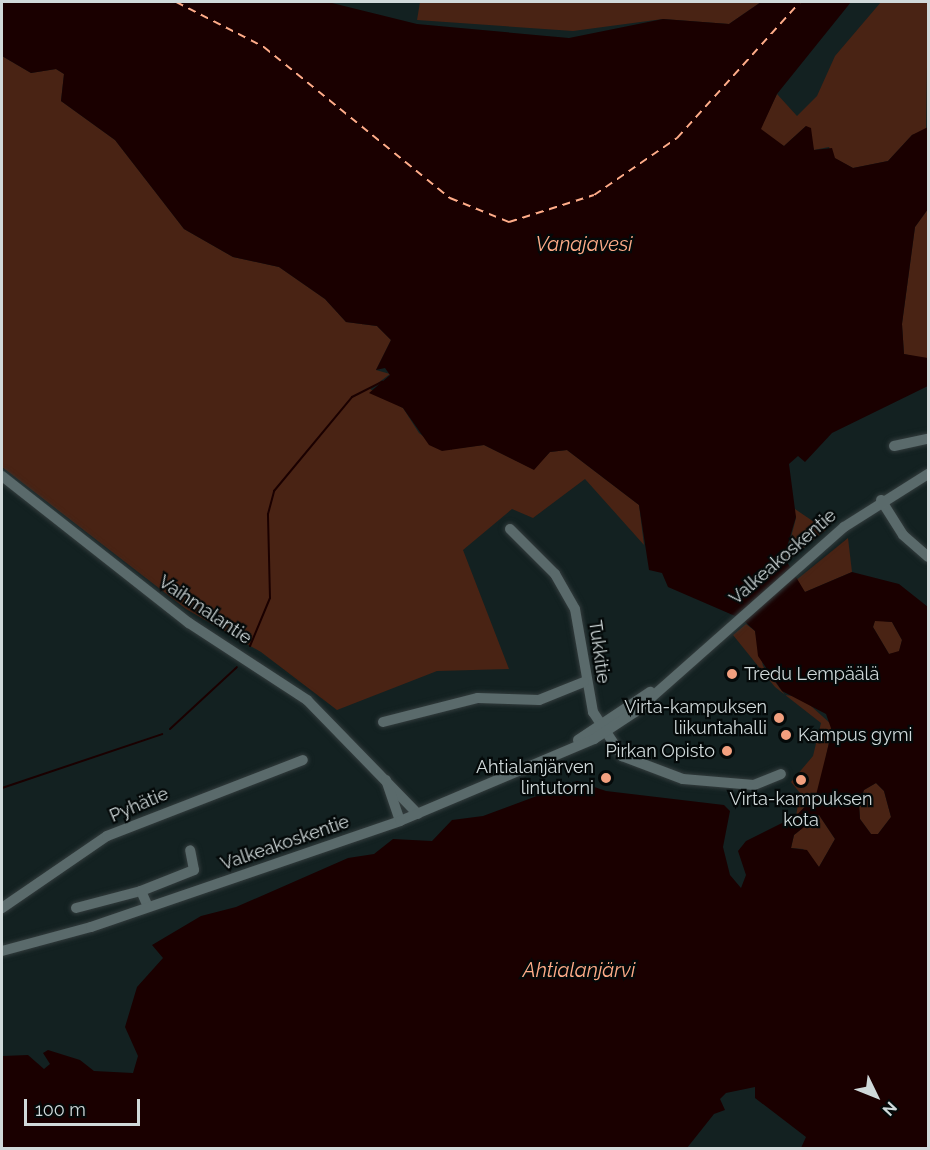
<!DOCTYPE html>
<html>
<head>
<meta charset="utf-8">
<style>
	body { margin:0 }
	#map { position:relative; width:930px; height:1150px; overflow:hidden; background:#132121; font-family:Raleway,sans-serif }
	div>[style] { position:absolute }
	.green>* { inset:0; background:#492314 }
	.water>* { inset:0; background:#1a0000 }
	.stream>* { height:2px; margin:-1px; padding:0 1px; transform-origin:1px; border-radius:1px; background:#1a0000 }
	.ferry>* { height:1.5px; margin-top:-0.75px; transform-origin:0; background:repeating-linear-gradient(90deg,#ffac89 0 8px,transparent 0 14px) }
	.roads { filter:drop-shadow(0 0 2px #333c3d) drop-shadow(0 0 2px #333c3d) }
	.minor>* { height:10px; margin:-5px; padding:0 5px; transform-origin:5px; border-radius:5px; background:#5a6a6b }
	.dots>* { width:16px; height:16px; translate:-50% -50%; box-sizing:border-box; border:3px solid #040909; border-radius:50% }
	span { translate:-50% -50%; white-space:nowrap; text-align:center; line-height:1.15; -webkit-text-stroke:4.5px #040909; paint-order:stroke }
	.street-label { font-size:18px; color:#d0d9da }
	.poi-label { font-size:18px; color:#d0d9da }
	.left { translate:0 -50%; text-align:left }
	.right { translate:-100% -50%; text-align:right }
	.water-label { font-size:20px; color:#ffac89; font-style:italic }
	.frame { position:absolute; inset:0; border:3px solid #d0d9da; pointer-events:none }
	.north { position:absolute; left:846px; top:1066px; width:60px; height:60px; -webkit-text-stroke:4px #040909; paint-order:stroke; rotate:133deg; font-size:16px; font-weight:700; line-height:24px; text-align:center; color:#d0d9da }
	.north::after { content:''; display:block; margin:auto; width:21px; height:27px; background:#d0d9da; clip-path:polygon(50% 0,100% 100%,50% 72%,0 100%) }
	.scale { position:absolute; left:24px; top:1099px; width:116px; height:27px; box-sizing:border-box; border:3px solid #d0d9da; border-top:0; padding-left:8px; font-size:18px; line-height:21px; white-space:nowrap; color:#d0d9da; -webkit-text-stroke:4px #040909; paint-order:stroke }
</style>
</head>
<body>
<div id="map">
	<div class="green">
		<div style="clip-path:polygon(420px 2px,761px 2px,729px 24px,663px 19px,573px 31px,417px 20px)"></div>
		<div style="clip-path:polygon(881px 2px,928px 2px,926px 130px,912px 135px,888px 161px,853px 168px,834px 158px,829px 147px,814px 150px,806px 126px,784px 146px,765px 136px,760px 129px,777px 94px,797px 116px,817px 96px,835px 56px)"></div>
		<div style="clip-path:polygon(2px 56px,31px 73px,56px 69px,64px 74px,61px 101px,115px 140px,184px 229px,233px 257px,279px 267px,325px 299px,346px 322px,377px 326px,391px 340px,376px 370px,390px 374px,370px 389px,403px 408px,419px 433px,442px 450px,484px 445px,533px 469px,550px 452px,567px 450px,639px 505px,644px 545px,585px 479px,533px 518px,512px 509px,463px 550px,509px 669px,437px 671px,337px 710px,261px 652px,186px 609px,2px 467px)"></div>
		<div style="clip-path:polygon(928px 209px,928px 358px,920px 358px,904px 354px,902px 324px,915px 227px)"></div>
		<div style="clip-path:polygon(792px 507px,826px 530px,784px 564px,796px 518px)"></div>
		<div style="clip-path:polygon(848px 538px,852px 572px,805px 592px,795px 581px)"></div>
		<div style="clip-path:polygon(875px 620px,892px 622px,902px 640px,899px 652px,889px 654px,873px 627px)"></div>
		<div style="clip-path:polygon(746px 624px,755px 631px,763px 666px,785px 695px,801px 697px,832px 725px,820px 790px,796px 816px,800px 793px,791px 782px,813px 756px,821px 723px,775px 687px,733px 635px)"></div>
		<div style="clip-path:polygon(876px 783px,884px 791px,891px 817px,878px 834px,871px 834px,860px 819px,859px 804px,864px 790px)"></div>
		<div style="clip-path:polygon(819px 815px,835px 839px,819px 867px,803px 849px,791px 848px,794px 835px)"></div>
	</div>
	<div class="water">
		<div style="clip-path:polygon(evenodd,2px 2px,328px 2px,417px 24px,569px 38px,663px 19px,729px 24px,761px 2px,851px 2px,777px 94px,761px 129px,784px 146px,806px 126px,811px 128px,814px 150px,832px 148px,835px 158px,853px 168px,888px 161px,912px 135px,928px 127px,928px 209px,915px 227px,902px 324px,904px 354px,928px 358px,928px 386px,832px 433px,805px 462px,798px 456px,789px 464px,796px 517px,784px 557px,805px 592px,852px 572px,899px 584px,928px 607px,928px 1148px,801px 1148px,806px 1137px,755px 1098px,755px 1087px,726px 1093px,720px 1099px,725px 1110px,714px 1114px,687px 1148px,2px 1148px,2px 1056px,28px 1055px,44px 1069px,50px 1064px,43px 1053px,48px 1050px,80px 1060px,94px 1071px,133px 1073px,138px 1056px,125px 1027px,137px 987px,163px 958px,152px 945px,201px 916px,236px 907px,348px 858px,374px 854px,393px 839px,432px 841px,452px 820px,483px 816px,577px 781px,606px 791px,724px 805px,730px 811px,723px 847px,730px 875px,741px 888px,746px 875px,738px 851px,746px 841px,796px 816px,816px 795px,832px 731px,826px 714px,782px 691px,758px 656px,755px 631px,742px 619px,668px 587px,662px 573px,649px 570px,639px 505px,567px 450px,550px 452px,534px 470px,484px 445px,442px 451px,429px 445px,403px 408px,369px 393px,390px 375px,385px 368px,376px 370px,391px 340px,377px 326px,346px 322px,325px 299px,279px 267px,233px 257px,184px 229px,115px 140px,61px 101px,64px 74px,56px 69px,31px 73px,2px 56px,2px 2px,875px 621px,892px 622px,902px 640px,899px 651px,889px 654px,873px 627px,875px 621px,2px 2px,876px 783px,884px 791px,891px 817px,878px 834px,871px 834px,860px 819px,859px 804px,864px 790px,876px 783px,2px 2px,819px 815px,835px 839px,819px 867px,807px 850px,791px 848px,794px 835px,819px 815px)"></div>
	</div>
	<div class="stream">
		<div style="left:250px;top:646px;width:52px;rotate:-67.4deg"></div>
		<div style="left:270px;top:598px;width:84px;rotate:-91.4deg"></div>
		<div style="left:268px;top:514px;width:24px;rotate:-75deg"></div>
		<div style="left:274px;top:491px;width:122px;rotate:-50.3deg"></div>
		<div style="left:352px;top:397px;width:34px;rotate:-27deg"></div>
		<div style="left:170px;top:729px;width:91px;rotate:-42.8deg"></div>
		<div style="left:2px;top:788px;width:169px;rotate:-18.6deg"></div>
	</div>
	<div class="ferry">
		<div style="left:176px;top:2px;width:99px;rotate:27.1deg"></div>
		<div style="left:264px;top:47px;width:240px;rotate:39.1deg"></div>
		<div style="left:450px;top:198px;width:64px;rotate:22.1deg"></div>
		<div style="left:509px;top:222px;width:89px;rotate:-17.6deg"></div>
		<div style="left:594px;top:195px;width:101px;rotate:-34.5deg"></div>
		<div style="left:677px;top:138px;width:183px;rotate:-47.9deg"></div>
	</div>
	<div class="roads">
		<div class="minor">
			<div style="left:894px;top:446px;width:35px;rotate:-12deg"></div>
			<div style="left:2px;top:476px;width:238px;rotate:38.2deg"></div>
			<div style="left:189px;top:623px;width:141px;rotate:33.1deg"></div>
			<div style="left:307px;top:700px;width:159px;rotate:45.8deg"></div>
			<div style="left:881px;top:500px;width:41px;rotate:57.8deg"></div>
			<div style="left:903px;top:535px;width:33px;rotate:41deg"></div>
			<div style="left:510px;top:529px;width:64px;rotate:45deg"></div>
			<div style="left:555px;top:574px;width:40px;rotate:60.3deg"></div>
			<div style="left:575px;top:609px;width:105px;rotate:80.1deg"></div>
			<div style="left:593px;top:712px;width:53px;rotate:56.6deg"></div>
			<div style="left:622px;top:756px;width:65px;rotate:20.7deg"></div>
			<div style="left:683px;top:779px;width:71px;rotate:4.8deg"></div>
			<div style="left:754px;top:785px;width:29px;rotate:-22deg"></div>
			<div style="left:383px;top:722px;width:98px;rotate:-14.2deg"></div>
			<div style="left:478px;top:698px;width:61px;rotate:1.9deg"></div>
			<div style="left:539px;top:700px;width:48px;rotate:-21.8deg"></div>
			<div style="left:578px;top:740px;width:87px;rotate:-33.7deg"></div>
			<div style="left:386px;top:780px;width:43px;rotate:71.1deg"></div>
			<div style="left:141px;top:891px;width:57px;rotate:-21.6deg"></div>
			<div style="left:194px;top:870px;width:20px;rotate:-101deg"></div>
			<div style="left:2px;top:908px;width:127px;rotate:-34.4deg"></div>
			<div style="left:107px;top:836px;width:210px;rotate:-21.2deg"></div>
			<div style="left:76px;top:908px;width:67px;rotate:-14.7deg"></div>
			<div style="left:141px;top:891px;width:17px;rotate:66deg"></div>
			<div style="left:2px;top:951px;width:92px;rotate:-15.1deg"></div>
			<div style="left:91px;top:927px;width:327px;rotate:-18.9deg"></div>
			<div style="left:400px;top:821px;width:211px;rotate:-22.9deg"></div>
			<div style="left:594px;top:739px;width:49px;rotate:-33.4deg"></div>
			<div style="left:635px;top:712px;width:279px;rotate:-41.5deg"></div>
			<div style="left:844px;top:527px;width:99px;rotate:-32.2deg"></div>
		</div>
	</div>
	<div class="dots">
		<div style="left:732px;top:674px;background:#f2a07f"></div>
		<div style="left:779px;top:718px;background:#f2a07f"></div>
		<div style="left:786px;top:735px;background:#f2a07f"></div>
		<div style="left:727px;top:751px;background:#f2a07f"></div>
		<div style="left:606px;top:778px;background:#f2a07f"></div>
		<div style="left:801px;top:780px;background:#f2a07f"></div>
	</div>
	<div class="street-label">
		<span style="left:783px;top:557px;rotate:-41deg">Valkeakoskentie</span>
		<span style="left:205px;top:610px;rotate:34deg">Vaihmalantie</span>
		<span style="left:599px;top:652px;rotate:82deg">Tukkitie</span>
		<span style="left:139px;top:805px;rotate:-23deg">Pyhätie</span>
		<span style="left:285px;top:843px;rotate:-19deg">Valkeakoskentie</span>
	</div>
	<div class="poi-label">
		<span class="left" style="left:744px;top:674px">Tredu Lempäälä</span>
		<span class="right" style="left:767px;top:718px">Virta-kampuksen<br>liikuntahalli</span>
		<span class="left" style="left:798px;top:735px">Kampus gymi</span>
		<span class="right" style="left:715px;top:751px">Pirkan Opisto</span>
		<span class="right" style="left:594px;top:778px">Ahtialanjärven<br>lintutorni</span>
		<span style="left:801px;top:810px">Virta-kampuksen<br>kota</span>
	</div>
	<div class="water-label">
		<span style="left:584px;top:244px">Vanajavesi</span>
		<span style="left:579px;top:970px">Ahtialanjärvi</span>
	</div>
	<div class="frame"></div>
	<div class="north">N</div>
	<div class="scale">100 m</div>
</div>
</body>
</html>
